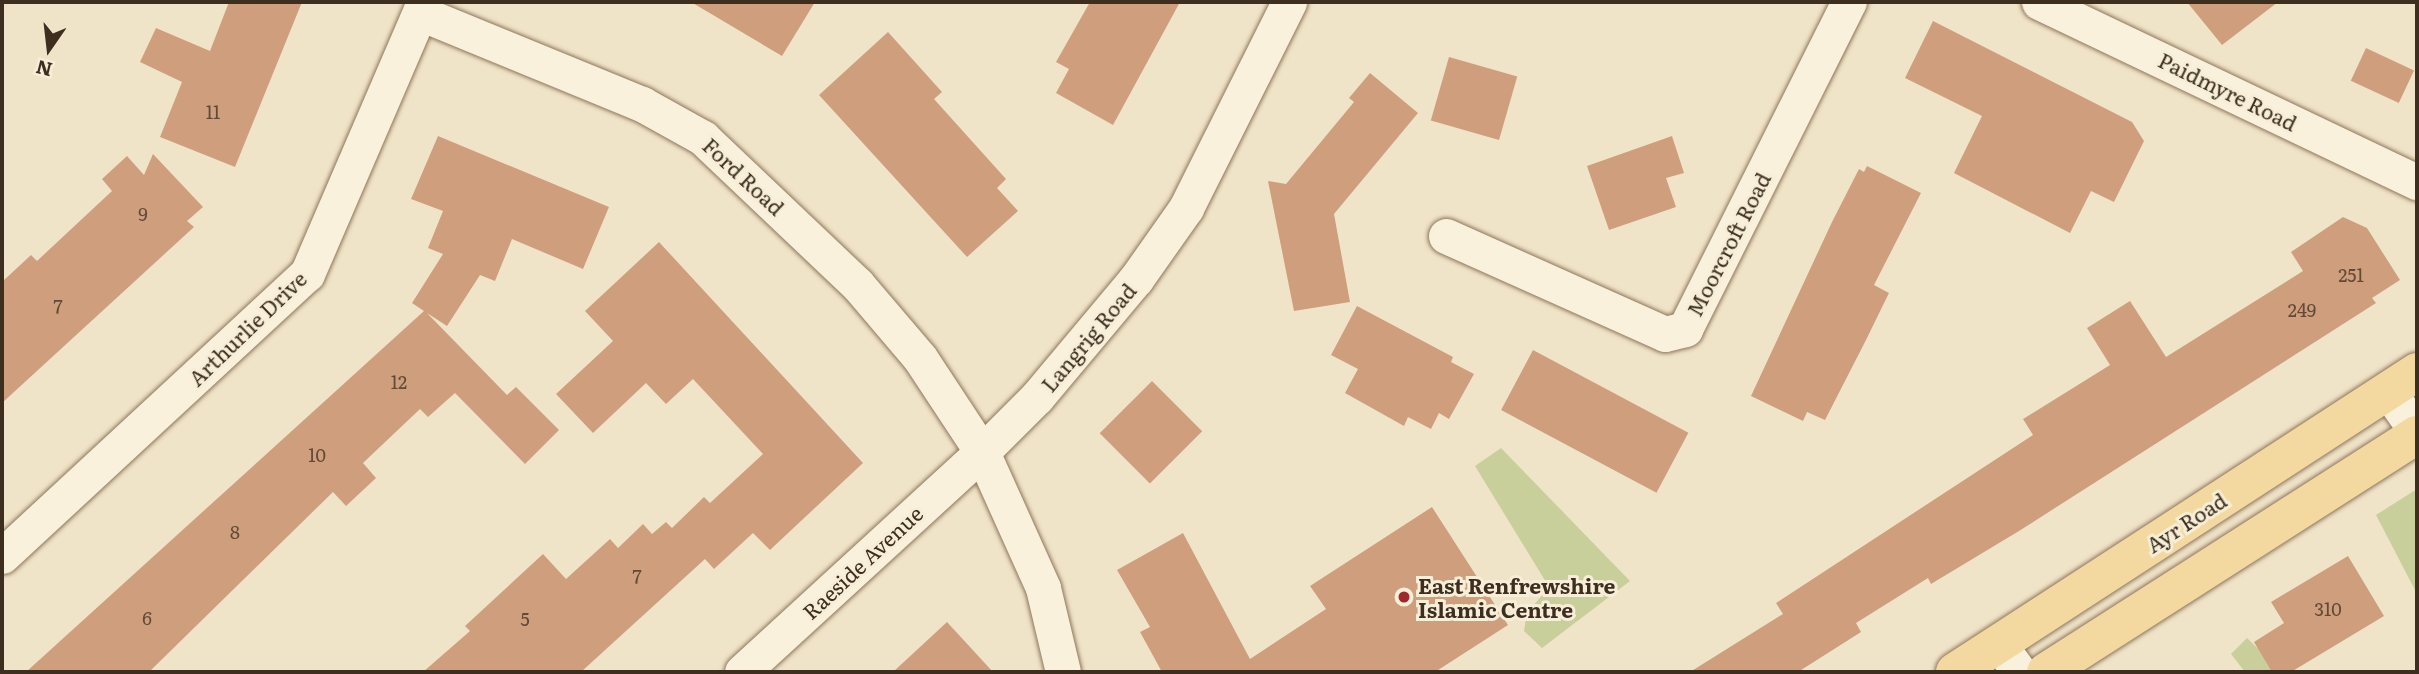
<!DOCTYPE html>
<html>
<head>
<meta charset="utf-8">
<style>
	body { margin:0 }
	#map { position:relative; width:2419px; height:674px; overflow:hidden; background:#f0e4c8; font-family:Literata,serif }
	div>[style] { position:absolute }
	.green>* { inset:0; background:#c9cf9b }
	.building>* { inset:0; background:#cf9f7d; transform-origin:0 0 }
	.roads { filter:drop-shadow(0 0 2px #8d765c) drop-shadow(0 0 2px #8d765c) }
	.street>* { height:35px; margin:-17.5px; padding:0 17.5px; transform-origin:17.5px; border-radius:17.5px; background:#faf1dc }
	.primary>* { height:38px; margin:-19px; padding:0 19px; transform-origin:19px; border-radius:19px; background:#f3d9a0 }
	.dots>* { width:19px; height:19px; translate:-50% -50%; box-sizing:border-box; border:4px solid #f7eed8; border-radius:50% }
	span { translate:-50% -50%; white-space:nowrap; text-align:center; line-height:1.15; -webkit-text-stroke:6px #f7eed8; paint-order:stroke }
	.number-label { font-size:18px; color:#624a37 }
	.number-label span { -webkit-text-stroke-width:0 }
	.street-label { font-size:21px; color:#3d2e20 }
	.poi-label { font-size:21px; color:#3d2e20; font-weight:700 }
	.left { translate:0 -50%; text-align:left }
	.frame { position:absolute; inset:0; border:4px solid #3d2e20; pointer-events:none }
	.north { position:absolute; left:14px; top:14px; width:70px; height:70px; -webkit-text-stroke:5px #f7eed8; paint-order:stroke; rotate:194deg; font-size:19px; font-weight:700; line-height:28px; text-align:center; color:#3d2e20 }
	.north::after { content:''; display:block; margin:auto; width:24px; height:32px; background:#3d2e20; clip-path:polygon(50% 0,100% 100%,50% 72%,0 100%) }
</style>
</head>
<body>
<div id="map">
	<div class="green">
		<div style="clip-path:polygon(1501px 448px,1630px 581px,1542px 648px,1524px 631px,1527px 613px,1549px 587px,1475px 466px)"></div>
		<div style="clip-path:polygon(2417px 489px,2417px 594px,2376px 515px)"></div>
		<div style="clip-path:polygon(2247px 638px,2282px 672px,2245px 672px,2231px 654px)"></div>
	</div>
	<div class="building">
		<div style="clip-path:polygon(229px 2px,302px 2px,235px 167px,160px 137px,182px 82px,140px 62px,156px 28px,210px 51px)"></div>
		<div style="clip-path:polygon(691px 2px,815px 2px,782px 56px)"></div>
		<div style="clip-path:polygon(1090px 2px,1180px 2px,1113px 125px,1056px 93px,1069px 69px,1056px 62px)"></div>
		<div style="clip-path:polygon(2187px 2px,2278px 2px,2222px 45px)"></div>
		<div style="clip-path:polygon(1933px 21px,2132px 122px,2144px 141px,2114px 202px,2091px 191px,2070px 233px,1954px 173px,1982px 116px,1905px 78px)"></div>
		<div style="clip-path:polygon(888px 32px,942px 92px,934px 99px,1006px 179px,997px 188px,1018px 211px,967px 257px,819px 95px)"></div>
		<div style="left:2366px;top:48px;width:53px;height:36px;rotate:25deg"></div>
		<div style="left:1449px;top:57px;width:71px;height:66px;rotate:16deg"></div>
		<div style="clip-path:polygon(1370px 73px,1418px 113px,1334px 214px,1350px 302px,1294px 311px,1268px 181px,1286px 184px,1354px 102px,1349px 98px)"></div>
		<div style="clip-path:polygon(438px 136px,609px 207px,583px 269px,512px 239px,495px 281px,480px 275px,447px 326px,427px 313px,507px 395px,516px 387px,559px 430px,525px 464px,455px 393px,428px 417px,420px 409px,363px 463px,376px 478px,346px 506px,333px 492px,149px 672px,26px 672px,424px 311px,412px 303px,443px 254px,428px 248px,443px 211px,411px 199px)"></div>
		<div style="clip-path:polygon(1672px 136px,1684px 173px,1666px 178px,1676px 207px,1609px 230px,1587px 166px)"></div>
		<div style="clip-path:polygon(153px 154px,203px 207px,187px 221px,194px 227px,2px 403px,3px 281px,31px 255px,37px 261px,112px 191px,102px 179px,127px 156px,144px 175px)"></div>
		<div style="clip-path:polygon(1867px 166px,1921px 193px,1874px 285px,1889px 293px,1865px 342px,1825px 420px,1807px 412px,1803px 421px,1751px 396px,1832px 222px,1859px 169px,1864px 172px)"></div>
		<div style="clip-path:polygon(2343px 217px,2367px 228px,2400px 280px,2372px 298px,2376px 303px,2019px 531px,1931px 584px,1928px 578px,1856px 623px,1861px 632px,1798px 672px,1690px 672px,1783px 614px,1776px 603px,2033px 435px,2023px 419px,2110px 365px,2087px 328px,2130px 301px,2166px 357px,2303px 271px,2291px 252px)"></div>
		<div style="clip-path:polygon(659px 242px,863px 463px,770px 550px,753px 533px,714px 569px,705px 559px,581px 672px,423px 672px,470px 631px,465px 626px,543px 554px,566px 579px,610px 539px,618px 548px,643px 524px,652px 534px,666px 522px,672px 528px,704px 497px,710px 503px,763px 454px,693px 379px,666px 404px,646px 383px,593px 433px,556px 394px,613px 341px,585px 311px)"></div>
		<div style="clip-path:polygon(1357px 306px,1453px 357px,1451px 362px,1474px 374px,1449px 419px,1439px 413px,1431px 429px,1408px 417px,1404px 426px,1345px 393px,1358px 369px,1331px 355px)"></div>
		<div style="left:1533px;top:350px;width:176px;height:68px;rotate:28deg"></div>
		<div style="left:1152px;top:381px;width:71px;height:74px;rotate:45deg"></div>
		<div style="clip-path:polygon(1432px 507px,1508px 625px,1435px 672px,1162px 672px,1140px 632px,1150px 627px,1117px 570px,1183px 533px,1250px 659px,1326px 609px,1310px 586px)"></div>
		<div style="clip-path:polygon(2348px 556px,2384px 616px,2291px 672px,2272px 672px,2254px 642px,2284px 623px,2271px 602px)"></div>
		<div style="clip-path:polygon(947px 622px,993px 672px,893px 672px)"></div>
	</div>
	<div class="roads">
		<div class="street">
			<div style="left:2039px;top:2px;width:419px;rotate:25.5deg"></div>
			<div style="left:420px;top:13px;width:240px;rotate:22.3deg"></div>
			<div style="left:642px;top:104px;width:70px;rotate:29.1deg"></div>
			<div style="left:703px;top:138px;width:212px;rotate:43.5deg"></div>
			<div style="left:857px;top:284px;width:97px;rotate:49.6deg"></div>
			<div style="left:920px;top:358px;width:113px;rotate:56.6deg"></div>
			<div style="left:982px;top:452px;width:149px;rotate:65.8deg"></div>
			<div style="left:1043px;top:588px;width:86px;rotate:76.6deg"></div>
			<div style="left:1446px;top:236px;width:240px;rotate:24.1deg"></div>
			<div style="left:1665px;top:334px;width:21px;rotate:-14deg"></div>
			<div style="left:1685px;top:329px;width:366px;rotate:-63.4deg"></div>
			<div style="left:2388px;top:391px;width:50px;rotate:54.7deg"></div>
			<div style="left:2px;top:556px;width:415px;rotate:-42.8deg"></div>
			<div style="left:307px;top:274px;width:296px;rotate:-66.7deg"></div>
			<div style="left:1999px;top:644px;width:34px;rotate:54deg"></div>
			<div style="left:742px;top:672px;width:326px;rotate:-42.5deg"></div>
			<div style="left:982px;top:452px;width:78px;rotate:-45deg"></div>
			<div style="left:1037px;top:397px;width:154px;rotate:-50deg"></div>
			<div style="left:1136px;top:279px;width:87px;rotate:-54.8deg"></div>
			<div style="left:1186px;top:208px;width:230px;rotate:-63.4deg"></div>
		</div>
		<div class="primary">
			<div style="left:1955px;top:672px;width:551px;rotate:-33deg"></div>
			<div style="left:2046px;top:672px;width:440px;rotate:-32.6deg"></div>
		</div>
	</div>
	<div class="dots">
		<div style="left:1404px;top:597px;background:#9e2a2b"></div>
	</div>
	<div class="number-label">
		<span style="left:213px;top:112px">11</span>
		<span style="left:143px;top:214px">9</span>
		<span style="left:2351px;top:275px">251</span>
		<span style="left:58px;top:306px">7</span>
		<span style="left:2302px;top:310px">249</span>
		<span style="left:399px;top:382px">12</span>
		<span style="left:317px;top:455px">10</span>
		<span style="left:235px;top:532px">8</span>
		<span style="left:637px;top:576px">7</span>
		<span style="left:2328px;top:609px">310</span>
		<span style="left:147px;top:618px">6</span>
		<span style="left:525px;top:619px">5</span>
	</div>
	<div class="street-label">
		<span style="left:2228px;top:91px;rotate:26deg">Paidmyre Road</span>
		<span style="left:744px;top:176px;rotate:43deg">Ford Road</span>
		<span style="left:1728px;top:244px;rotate:-63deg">Moorcroft Road</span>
		<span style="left:247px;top:328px;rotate:-44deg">Arthurlie Drive</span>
		<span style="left:1088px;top:337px;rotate:-50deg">Langrig Road</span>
		<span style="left:2186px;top:522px;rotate:-33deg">Ayr Road</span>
		<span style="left:862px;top:562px;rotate:-43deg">Raeside Avenue</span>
	</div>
	<div class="poi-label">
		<span class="left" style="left:1418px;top:597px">East Renfrewshire<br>Islamic Centre</span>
	</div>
	<div class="frame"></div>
	<div class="north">N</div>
</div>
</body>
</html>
